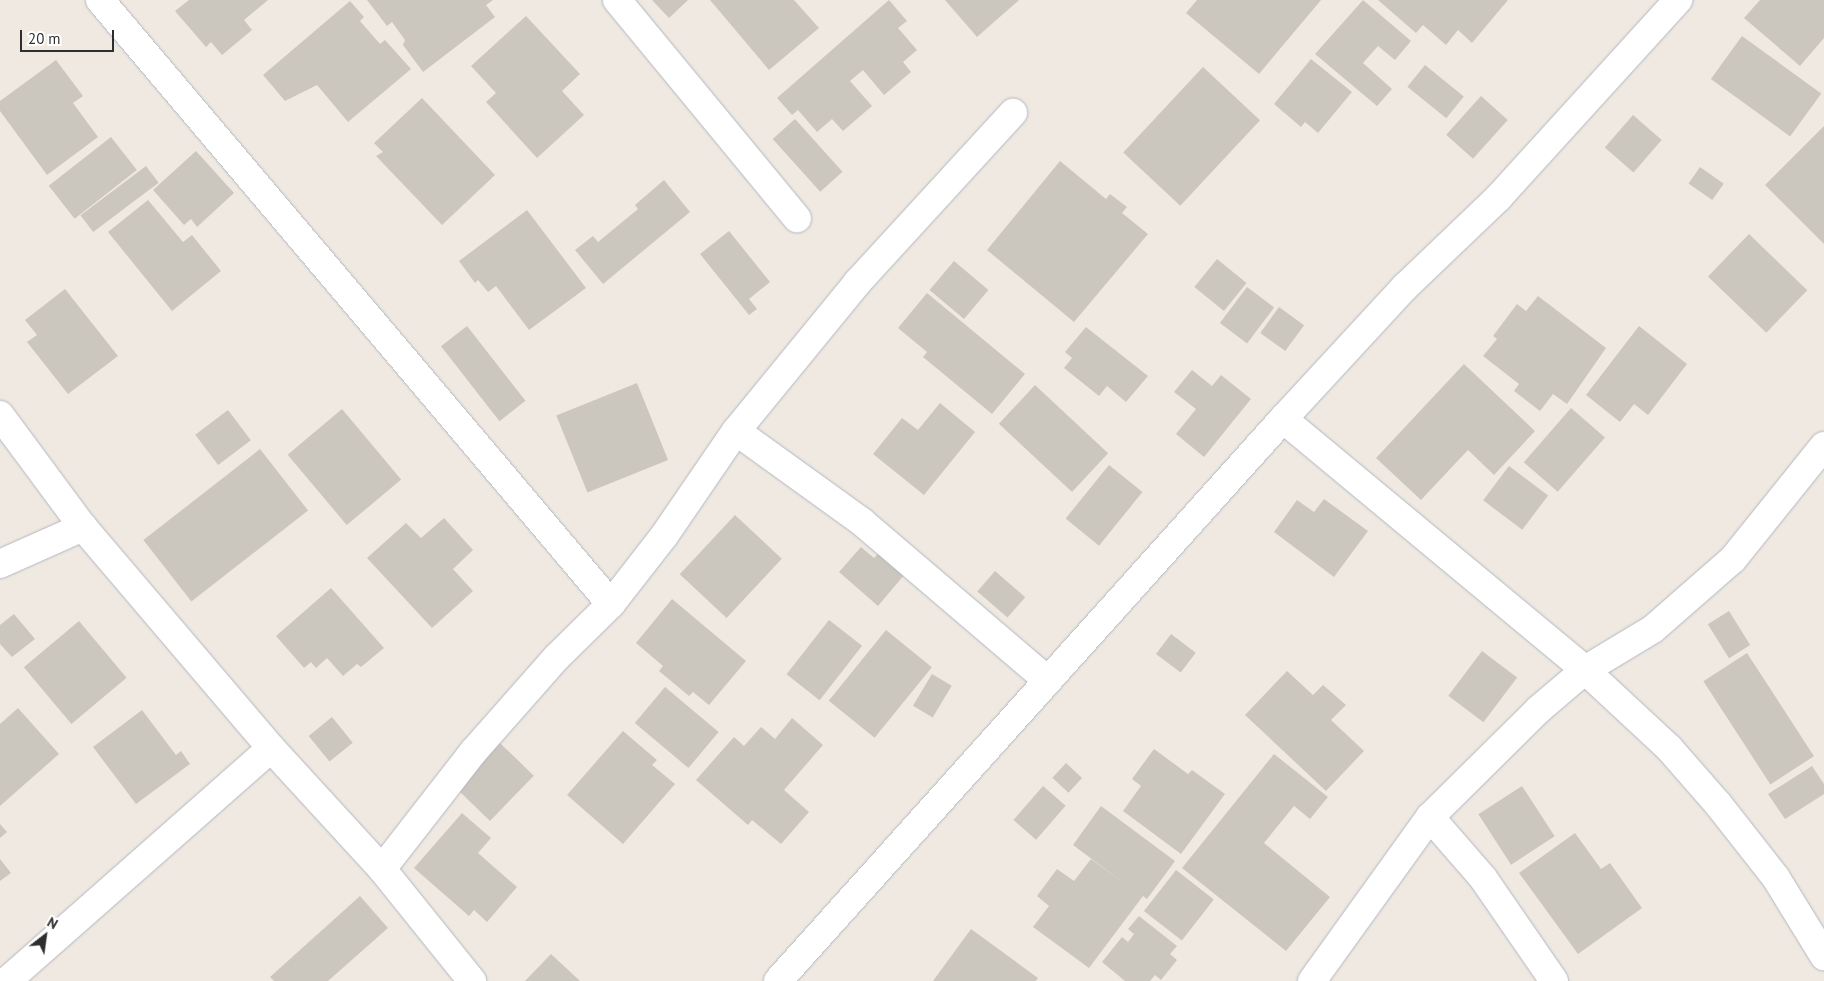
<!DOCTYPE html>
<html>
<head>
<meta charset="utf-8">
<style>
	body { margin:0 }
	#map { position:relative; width:1824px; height:981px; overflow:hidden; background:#efe9e1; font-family:"PT Sans",sans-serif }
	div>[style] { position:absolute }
	.building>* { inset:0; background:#cbc7bf; transform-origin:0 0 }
	.roads { filter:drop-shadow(0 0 1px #b4b7c1) drop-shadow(0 0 1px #b4b7c1) }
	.minor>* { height:28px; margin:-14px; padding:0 14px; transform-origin:14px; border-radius:14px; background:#fff }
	span { translate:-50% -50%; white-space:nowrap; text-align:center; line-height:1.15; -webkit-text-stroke:4.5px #fff; paint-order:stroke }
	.north { position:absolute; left:20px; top:911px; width:50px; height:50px; -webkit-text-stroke:4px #fff; paint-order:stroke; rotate:30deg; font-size:14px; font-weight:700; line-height:20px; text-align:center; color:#2e2e2e }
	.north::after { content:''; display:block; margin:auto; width:18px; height:22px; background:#2e2e2e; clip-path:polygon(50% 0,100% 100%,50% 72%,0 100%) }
	.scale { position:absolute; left:20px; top:30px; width:94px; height:22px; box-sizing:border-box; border:2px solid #2e2e2e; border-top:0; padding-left:6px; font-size:15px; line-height:18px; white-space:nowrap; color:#2e2e2e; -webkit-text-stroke:4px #fff; paint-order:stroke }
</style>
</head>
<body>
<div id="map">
	<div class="building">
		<div style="clip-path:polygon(189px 0,268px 0,244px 20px,252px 30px,222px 55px,211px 42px,206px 47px,175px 11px)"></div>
		<div style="clip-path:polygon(367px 0,493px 0,486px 5px,495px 17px,423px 72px,403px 45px,405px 40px,392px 22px,387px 26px)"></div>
		<div style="clip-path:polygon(652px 0,688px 0,669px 18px)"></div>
		<div style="clip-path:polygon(710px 0,794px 0,819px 28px,769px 70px)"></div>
		<div style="clip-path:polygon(889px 0,907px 21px,898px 28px,917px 50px,903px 62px,911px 72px,884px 95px,863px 70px,850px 81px,872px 106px,843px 131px,832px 119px,817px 132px,798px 110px,792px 115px,777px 98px)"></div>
		<div style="clip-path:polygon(945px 0,1019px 0,977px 37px)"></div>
		<div style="clip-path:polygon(1197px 0,1321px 0,1259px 74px,1186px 13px)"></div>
		<div style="clip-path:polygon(1363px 0,1411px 41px,1395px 60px,1378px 46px,1363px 63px,1392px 89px,1377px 106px,1315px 54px)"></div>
		<div style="clip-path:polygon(1378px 0,1508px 0,1472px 43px,1458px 30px,1446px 45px,1423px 25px,1416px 33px)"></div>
		<div style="clip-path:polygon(1760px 0,1824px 0,1824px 38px,1800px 66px,1744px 18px)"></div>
		<div style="clip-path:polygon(350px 1px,364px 17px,360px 21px,380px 44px,385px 40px,411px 69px,348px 122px,317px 85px,285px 101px,263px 75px)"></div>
		<div style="clip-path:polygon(526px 16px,580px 74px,562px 91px,584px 115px,537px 158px,486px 102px,496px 93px,471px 66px)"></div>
		<div style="left:1742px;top:36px;width:98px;height:53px;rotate:36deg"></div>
		<div style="clip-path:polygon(1311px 59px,1352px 92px,1318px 133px,1305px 122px,1301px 127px,1274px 104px)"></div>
		<div style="clip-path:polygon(56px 60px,83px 96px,73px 103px,98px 137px,47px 175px,0 111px,0 101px)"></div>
		<div style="left:1425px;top:65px;width:50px;height:28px;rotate:39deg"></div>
		<div style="left:1203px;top:67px;width:78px;height:117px;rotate:43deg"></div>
		<div style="left:1481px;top:96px;width:36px;height:52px;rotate:42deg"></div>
		<div style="clip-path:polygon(422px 98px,495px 175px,442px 225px,376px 156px,383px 152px,374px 143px)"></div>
		<div style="left:1633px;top:115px;width:38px;height:43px;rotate:41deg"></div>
		<div style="left:795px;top:119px;width:71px;height:30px;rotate:48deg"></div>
		<div style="clip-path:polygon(1824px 126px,1824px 244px,1765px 185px)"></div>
		<div style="left:111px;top:137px;width:42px;height:79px;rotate:52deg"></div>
		<div style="clip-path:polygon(196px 151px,234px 193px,197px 227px,191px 219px,184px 225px,153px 190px)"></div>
		<div style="clip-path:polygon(1060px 161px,1106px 199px,1110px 194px,1127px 207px,1122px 213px,1148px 234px,1074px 322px,987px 250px)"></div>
		<div style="left:146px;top:166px;width:21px;height:82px;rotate:53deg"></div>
		<div style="left:1700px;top:167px;width:29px;height:20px;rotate:35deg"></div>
		<div style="clip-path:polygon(664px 180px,690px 212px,603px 284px,575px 250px,593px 236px,598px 242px,638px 209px,635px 205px)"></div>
		<div style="clip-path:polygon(148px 200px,183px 242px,192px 235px,221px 271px,172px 311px,108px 232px)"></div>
		<div style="clip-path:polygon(527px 210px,586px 288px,529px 330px,496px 286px,488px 292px,478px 280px,475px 283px,459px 261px)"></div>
		<div style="clip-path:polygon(729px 231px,770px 282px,749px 299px,757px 309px,749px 315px,700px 254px)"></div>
		<div style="left:1749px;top:234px;width:81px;height:59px;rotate:44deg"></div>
		<div style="left:1217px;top:259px;width:38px;height:36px;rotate:39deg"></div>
		<div style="left:954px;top:261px;width:45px;height:38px;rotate:40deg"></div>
		<div style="left:1247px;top:287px;width:34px;height:45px;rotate:37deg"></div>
		<div style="clip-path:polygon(65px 289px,118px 356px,68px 394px,27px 342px,37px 335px,25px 320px)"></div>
		<div style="clip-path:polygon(927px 293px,1025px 374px,992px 414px,923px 357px,927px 352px,898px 328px)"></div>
		<div style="clip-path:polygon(1538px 296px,1606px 348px,1567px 404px,1553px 394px,1540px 411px,1514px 391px,1519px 384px,1483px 356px,1497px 339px,1493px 336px,1517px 304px,1526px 311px)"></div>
		<div style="left:1279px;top:307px;width:31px;height:32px;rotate:36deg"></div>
		<div style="left:467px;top:326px;width:95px;height:33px;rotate:52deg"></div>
		<div style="clip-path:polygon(1639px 326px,1687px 364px,1648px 415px,1634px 404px,1620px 422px,1586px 395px)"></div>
		<div style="clip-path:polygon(1086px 327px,1148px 376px,1126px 402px,1107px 386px,1099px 396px,1064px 368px,1072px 358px,1065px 352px)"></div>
		<div style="clip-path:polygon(1464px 364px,1535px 431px,1494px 475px,1468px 450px,1421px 500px,1376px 458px)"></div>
		<div style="clip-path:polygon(1192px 370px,1212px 386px,1221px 375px,1251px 399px,1204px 457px,1176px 434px,1196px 409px,1174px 392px)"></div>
		<div style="left:637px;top:383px;width:83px;height:87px;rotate:68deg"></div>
		<div style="left:1035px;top:385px;width:100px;height:53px;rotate:43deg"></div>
		<div style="clip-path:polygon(940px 403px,975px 432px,924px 495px,873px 454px,902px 418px,918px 430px)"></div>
		<div style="left:1571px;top:408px;width:45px;height:72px;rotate:41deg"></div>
		<div style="left:342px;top:409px;width:92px;height:71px;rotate:50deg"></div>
		<div style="left:228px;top:410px;width:38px;height:41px;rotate:53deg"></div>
		<div style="left:260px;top:449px;width:78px;height:148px;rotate:52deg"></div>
		<div style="left:1109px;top:465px;width:43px;height:69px;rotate:39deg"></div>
		<div style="left:1509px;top:466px;width:49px;height:43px;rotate:37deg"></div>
		<div style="clip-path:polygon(1324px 499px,1368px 531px,1334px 577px,1274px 532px,1297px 500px,1314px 512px)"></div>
		<div style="left:735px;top:515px;width:64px;height:81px;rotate:43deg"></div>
		<div style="clip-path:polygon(444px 518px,473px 550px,453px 569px,473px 591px,432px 628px,367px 558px,406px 523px,421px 538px)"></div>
		<div style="clip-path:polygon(861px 547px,874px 558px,879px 553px,905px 574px,878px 606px,839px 572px)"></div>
		<div style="left:995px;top:571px;width:40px;height:27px;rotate:41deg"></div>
		<div style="clip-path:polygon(331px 588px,384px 648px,361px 667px,357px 664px,343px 676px,327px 658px,316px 668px,311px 662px,304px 668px,276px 636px)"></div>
		<div style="clip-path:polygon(672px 599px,746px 661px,709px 705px,693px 692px,689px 696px,659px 671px,663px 666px,636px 643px)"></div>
		<div style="left:1729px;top:611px;width:40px;height:25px;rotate:58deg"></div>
		<div style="clip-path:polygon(14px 614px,35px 639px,12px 657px,0 644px,0 625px)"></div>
		<div style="left:829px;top:620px;width:42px;height:69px;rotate:38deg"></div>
		<div style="left:79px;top:621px;width:74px;height:72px;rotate:50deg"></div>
		<div style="left:886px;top:630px;width:59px;height:91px;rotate:39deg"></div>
		<div style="left:1171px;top:634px;width:31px;height:25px;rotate:37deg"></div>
		<div style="left:1482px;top:651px;width:44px;height:56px;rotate:37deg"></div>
		<div style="left:1747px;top:653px;width:123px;height:52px;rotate:57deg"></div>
		<div style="clip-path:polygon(1287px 671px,1313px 695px,1323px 685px,1346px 705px,1331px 720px,1364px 751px,1326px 791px,1245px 715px)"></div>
		<div style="left:932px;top:674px;width:23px;height:37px;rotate:31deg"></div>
		<div style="left:665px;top:687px;width:70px;height:47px;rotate:40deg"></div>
		<div style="clip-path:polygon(18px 708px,59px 754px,0 806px,0 724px)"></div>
		<div style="clip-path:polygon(142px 710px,176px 755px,181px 751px,190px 764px,136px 804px,93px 747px)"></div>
		<div style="left:332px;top:717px;width:33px;height:30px;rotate:51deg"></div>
		<div style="clip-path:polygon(792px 718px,823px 745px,784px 790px,809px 812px,781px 844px,752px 820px,748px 825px,696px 780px,734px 737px,744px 746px,761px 727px,775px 739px)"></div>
		<div style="clip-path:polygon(623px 731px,657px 760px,652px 765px,675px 784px,623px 844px,567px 795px)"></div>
		<div style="left:500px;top:743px;width:47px;height:63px;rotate:44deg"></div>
		<div style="clip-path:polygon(1154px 749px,1188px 774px,1192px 770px,1225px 794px,1181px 854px,1123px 811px,1141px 786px,1132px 779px)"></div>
		<div style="clip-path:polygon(1274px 754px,1328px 797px,1310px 819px,1294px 806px,1264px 843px,1330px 897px,1286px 951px,1182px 868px)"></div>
		<div style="left:1066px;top:763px;width:22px;height:20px;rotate:43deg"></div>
		<div style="clip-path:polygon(1812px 766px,1824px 784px,1824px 794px,1785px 819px,1768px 794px)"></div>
		<div style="left:1043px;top:786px;width:30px;height:45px;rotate:41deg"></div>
		<div style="left:1522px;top:786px;width:60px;height:52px;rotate:57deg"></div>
		<div style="clip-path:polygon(1101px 806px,1175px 861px,1147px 899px,1143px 896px,1089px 968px,1033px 927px,1049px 906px,1037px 896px,1057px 869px,1074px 881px,1091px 859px,1128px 886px,1073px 845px)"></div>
		<div style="clip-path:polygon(462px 813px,491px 838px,478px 853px,517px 887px,487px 922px,474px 910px,469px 916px,414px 868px)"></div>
		<div style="clip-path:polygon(0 824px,7px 832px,0 838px)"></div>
		<div style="clip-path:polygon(1575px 833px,1601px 869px,1610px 863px,1642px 908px,1578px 954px,1519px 873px)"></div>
		<div style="clip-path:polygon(0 859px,11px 873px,0 881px)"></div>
		<div style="left:1176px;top:870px;width:48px;height:52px;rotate:38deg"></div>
		<div style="clip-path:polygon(360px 896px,388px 928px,328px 981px,274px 981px,270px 977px)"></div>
		<div style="clip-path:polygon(1139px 916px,1177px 946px,1170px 954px,1177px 960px,1161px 980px,1155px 975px,1150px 981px,1125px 981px,1102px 962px,1122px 937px,1128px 942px,1134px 934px,1128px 929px)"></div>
		<div style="clip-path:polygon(971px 929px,1038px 978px,1036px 981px,933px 981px)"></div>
		<div style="clip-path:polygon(551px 954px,580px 981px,525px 981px)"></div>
	</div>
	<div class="roads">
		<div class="minor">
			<div style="left:100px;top:0;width:791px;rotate:49.77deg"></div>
			<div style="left:617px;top:0;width:283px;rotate:50.5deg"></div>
			<div style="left:0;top:415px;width:139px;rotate:53.5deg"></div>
			<div style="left:83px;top:527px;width:290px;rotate:49.6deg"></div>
			<div style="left:271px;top:748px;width:164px;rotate:47.5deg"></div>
			<div style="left:382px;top:869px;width:144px;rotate:51.2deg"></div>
			<div style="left:1283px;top:419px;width:393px;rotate:39.7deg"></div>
			<div style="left:1585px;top:670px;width:115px;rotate:42.9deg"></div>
			<div style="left:1669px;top:748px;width:74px;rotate:48.8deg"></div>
			<div style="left:1718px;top:804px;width:94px;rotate:51.9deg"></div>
			<div style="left:1776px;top:878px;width:92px;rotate:58.4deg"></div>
			<div style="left:736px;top:431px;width:155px;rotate:35.8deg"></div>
			<div style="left:862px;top:522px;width:243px;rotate:40.5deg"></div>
			<div style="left:0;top:564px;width:91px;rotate:-24deg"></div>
			<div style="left:1430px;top:817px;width:81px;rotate:49deg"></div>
			<div style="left:1483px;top:878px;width:125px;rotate:55.4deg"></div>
			<div style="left:382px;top:869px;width:150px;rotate:-52.1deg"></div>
			<div style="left:474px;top:751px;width:125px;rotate:-48.6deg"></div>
			<div style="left:557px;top:657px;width:76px;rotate:-44.5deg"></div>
			<div style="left:611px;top:604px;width:86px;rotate:-52.1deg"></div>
			<div style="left:664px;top:536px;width:127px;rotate:-55.6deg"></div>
			<div style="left:736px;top:431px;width:191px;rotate:-50.7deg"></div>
			<div style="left:857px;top:283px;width:231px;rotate:-47.5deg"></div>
			<div style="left:7px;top:981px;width:352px;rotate:-41.4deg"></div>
			<div style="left:778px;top:981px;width:756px;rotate:-48.06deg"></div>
			<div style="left:1283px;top:419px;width:180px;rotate:-47.3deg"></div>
			<div style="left:1405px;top:287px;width:129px;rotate:-43.7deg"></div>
			<div style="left:1498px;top:198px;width:268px;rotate:-47.7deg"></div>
			<div style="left:1312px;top:981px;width:202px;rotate:-54.3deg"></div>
			<div style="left:1430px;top:817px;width:152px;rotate:-44.7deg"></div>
			<div style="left:1538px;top:710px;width:62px;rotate:-40.4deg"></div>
			<div style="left:1585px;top:670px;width:79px;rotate:-31.1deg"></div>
			<div style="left:1653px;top:629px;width:106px;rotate:-41.2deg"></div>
			<div style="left:1733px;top:559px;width:145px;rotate:-51.2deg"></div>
		</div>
	</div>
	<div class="north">N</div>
	<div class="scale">20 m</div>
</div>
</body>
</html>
